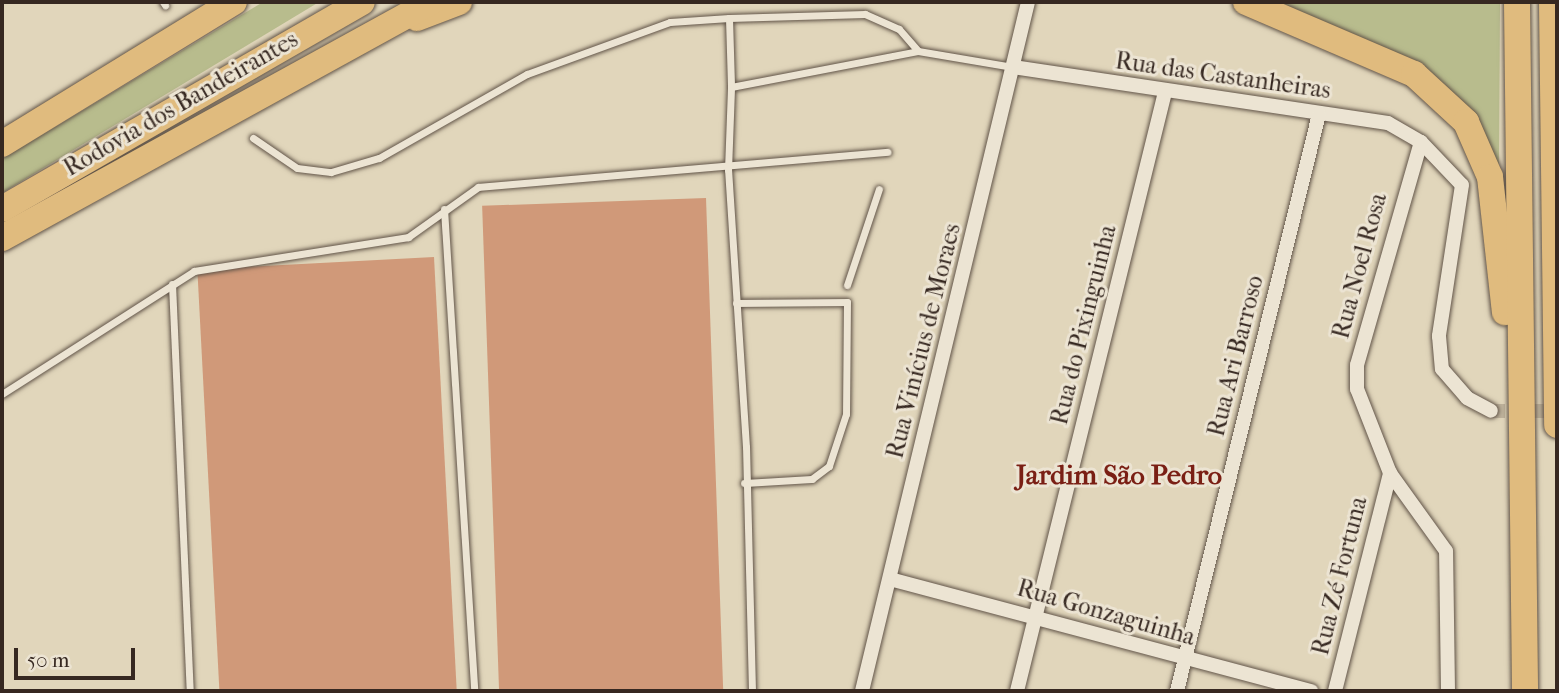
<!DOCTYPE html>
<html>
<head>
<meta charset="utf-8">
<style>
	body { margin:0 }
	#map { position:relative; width:1559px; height:693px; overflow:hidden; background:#e1d6bb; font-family:"IM FELL French Canon",serif }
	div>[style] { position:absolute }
	.green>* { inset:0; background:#b8bc8d }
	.building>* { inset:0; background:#d09979; transform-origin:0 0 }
	.street-tunnel>* { height:14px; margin-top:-7px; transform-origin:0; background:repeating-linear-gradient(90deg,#bfb39c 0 14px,transparent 0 21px) }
	.roads { filter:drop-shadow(0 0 2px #615448) drop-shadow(0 0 2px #615448) }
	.lane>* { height:7px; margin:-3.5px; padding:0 3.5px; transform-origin:3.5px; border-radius:3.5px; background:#ece4d3 }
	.street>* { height:14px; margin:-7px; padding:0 7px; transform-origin:7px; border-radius:7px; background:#ece4d3 }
	.highway>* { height:26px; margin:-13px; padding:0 13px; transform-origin:13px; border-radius:13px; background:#e0bb7e }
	span { translate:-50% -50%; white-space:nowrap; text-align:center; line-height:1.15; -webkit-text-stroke:6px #ece4d3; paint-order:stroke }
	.street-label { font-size:24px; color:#362821 }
	.quarter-label { font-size:28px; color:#7a1f14; font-weight:700 }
	.frame { position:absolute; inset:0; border:4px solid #362821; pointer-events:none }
	.scale { position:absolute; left:14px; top:648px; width:121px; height:32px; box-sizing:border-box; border:4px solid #362821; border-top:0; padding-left:9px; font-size:21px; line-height:24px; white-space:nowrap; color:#362821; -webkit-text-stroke:5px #ece4d3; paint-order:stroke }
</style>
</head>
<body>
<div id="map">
	<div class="green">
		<div style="clip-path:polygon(263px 2px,319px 2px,2px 193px,2px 159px)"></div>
		<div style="clip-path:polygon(1271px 2px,1500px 2px,1499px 165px,1476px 124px)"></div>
	</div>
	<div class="building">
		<div style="left:706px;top:198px;width:493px;height:224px;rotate:88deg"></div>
		<div style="left:434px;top:257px;width:435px;height:237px;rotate:87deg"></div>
	</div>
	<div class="street-tunnel">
		<div style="left:1491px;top:411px;width:66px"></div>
	</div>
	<div class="roads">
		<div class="lane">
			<div style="left:163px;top:2px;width:4px;rotate:56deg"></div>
			<div style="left:729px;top:18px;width:136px;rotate:-1.7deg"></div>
			<div style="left:865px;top:14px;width:37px;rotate:24deg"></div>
			<div style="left:899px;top:29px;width:29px;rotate:49deg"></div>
			<div style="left:253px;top:138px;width:53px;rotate:34.3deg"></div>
			<div style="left:297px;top:168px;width:34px;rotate:7deg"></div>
			<div style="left:331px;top:172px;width:50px;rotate:-16.3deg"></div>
			<div style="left:379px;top:158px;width:170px;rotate:-29.6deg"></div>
			<div style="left:527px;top:74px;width:152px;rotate:-20deg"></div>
			<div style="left:670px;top:22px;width:59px;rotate:-3.9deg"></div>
			<div style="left:729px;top:18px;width:69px;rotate:88.3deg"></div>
			<div style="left:444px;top:209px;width:483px;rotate:86.4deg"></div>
			<div style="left:172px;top:284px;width:407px;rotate:87.5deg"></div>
			<div style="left:847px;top:285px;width:101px;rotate:-71.6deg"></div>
			<div style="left:736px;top:303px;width:111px;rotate:-0.5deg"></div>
			<div style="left:847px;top:302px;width:112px;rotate:90.5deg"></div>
			<div style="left:846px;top:414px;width:55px;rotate:108.1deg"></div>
			<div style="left:829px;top:466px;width:21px;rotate:143deg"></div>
			<div style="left:812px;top:479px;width:68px;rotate:176.6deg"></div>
			<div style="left:2px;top:394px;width:228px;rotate:-32.6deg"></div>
			<div style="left:194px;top:271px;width:217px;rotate:-9deg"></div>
			<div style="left:408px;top:237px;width:86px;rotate:-35.5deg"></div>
			<div style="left:478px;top:187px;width:411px;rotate:-4.9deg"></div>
			<div style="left:752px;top:691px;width:244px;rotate:-91.4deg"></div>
			<div style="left:746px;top:447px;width:278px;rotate:-93.7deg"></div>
			<div style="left:728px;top:170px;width:83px;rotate:-87.9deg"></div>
			<div style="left:731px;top:87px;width:190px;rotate:-10.9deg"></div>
			<div style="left:918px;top:51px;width:96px;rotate:9.6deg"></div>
		</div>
		<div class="street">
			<div style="left:1013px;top:67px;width:379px;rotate:8.5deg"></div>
			<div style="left:1388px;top:123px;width:38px;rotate:30deg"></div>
			<div style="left:890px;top:579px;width:436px;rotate:14.9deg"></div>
			<div style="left:862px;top:691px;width:709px;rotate:-76.45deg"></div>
			<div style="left:1017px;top:691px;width:617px;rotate:-76.12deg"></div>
			<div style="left:1177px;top:691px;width:594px;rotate:-76.17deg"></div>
			<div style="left:1335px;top:691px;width:225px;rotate:-75.8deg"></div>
			<div style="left:1448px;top:691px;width:140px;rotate:-90.8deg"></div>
			<div style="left:1446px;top:551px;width:96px;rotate:-125.7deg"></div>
			<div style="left:1390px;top:473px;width:90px;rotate:-111.4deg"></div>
			<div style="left:1357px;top:389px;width:24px;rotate:-90deg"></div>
			<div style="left:1357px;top:365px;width:232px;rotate:-74deg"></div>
			<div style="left:1421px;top:142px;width:59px;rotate:46.4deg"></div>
			<div style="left:1462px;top:185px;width:153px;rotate:98.7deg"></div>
			<div style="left:1439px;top:336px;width:33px;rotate:85deg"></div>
			<div style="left:1442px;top:369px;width:38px;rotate:49deg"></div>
			<div style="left:1467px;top:398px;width:27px;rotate:28deg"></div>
		</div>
		<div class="highway">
			<div style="left:1246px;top:2px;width:183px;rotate:23.2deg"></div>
			<div style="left:1414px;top:74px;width:71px;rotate:42.7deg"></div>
			<div style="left:1466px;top:122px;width:60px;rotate:66.4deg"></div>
			<div style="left:1490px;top:177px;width:136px;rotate:83.7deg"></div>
			<div style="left:1517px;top:2px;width:689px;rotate:89.33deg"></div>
			<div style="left:1552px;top:2px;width:423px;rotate:89.3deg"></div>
			<div style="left:417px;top:18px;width:45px;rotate:-20.9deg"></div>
			<div style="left:2px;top:144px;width:272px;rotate:-31.5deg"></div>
			<div style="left:2px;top:209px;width:415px;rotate:-29.9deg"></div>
			<div style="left:2px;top:238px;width:491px;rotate:-28.8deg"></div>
		</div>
	</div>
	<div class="street-label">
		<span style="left:1223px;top:76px;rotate:8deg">Rua das Castanheiras</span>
		<span style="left:181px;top:104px;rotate:-30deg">Rodovia dos Bandeirantes</span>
		<span style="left:1360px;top:266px;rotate:-75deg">Rua Noel Rosa</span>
		<span style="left:1084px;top:325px;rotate:-76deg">Rua do Pixinguinha</span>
		<span style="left:924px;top:341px;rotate:-76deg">Rua Vinícius de Moraes</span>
		<span style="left:1236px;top:356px;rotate:-76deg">Rua Ari Barroso</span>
		<span style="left:1340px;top:576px;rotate:-76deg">Rua Zé Fortuna</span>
		<span style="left:1106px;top:613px;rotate:16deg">Rua Gonzaguinha</span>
	</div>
	<div class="quarter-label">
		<span style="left:1119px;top:475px">Jardim São Pedro</span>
	</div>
	<div class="frame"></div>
	<div class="scale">50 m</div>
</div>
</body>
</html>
